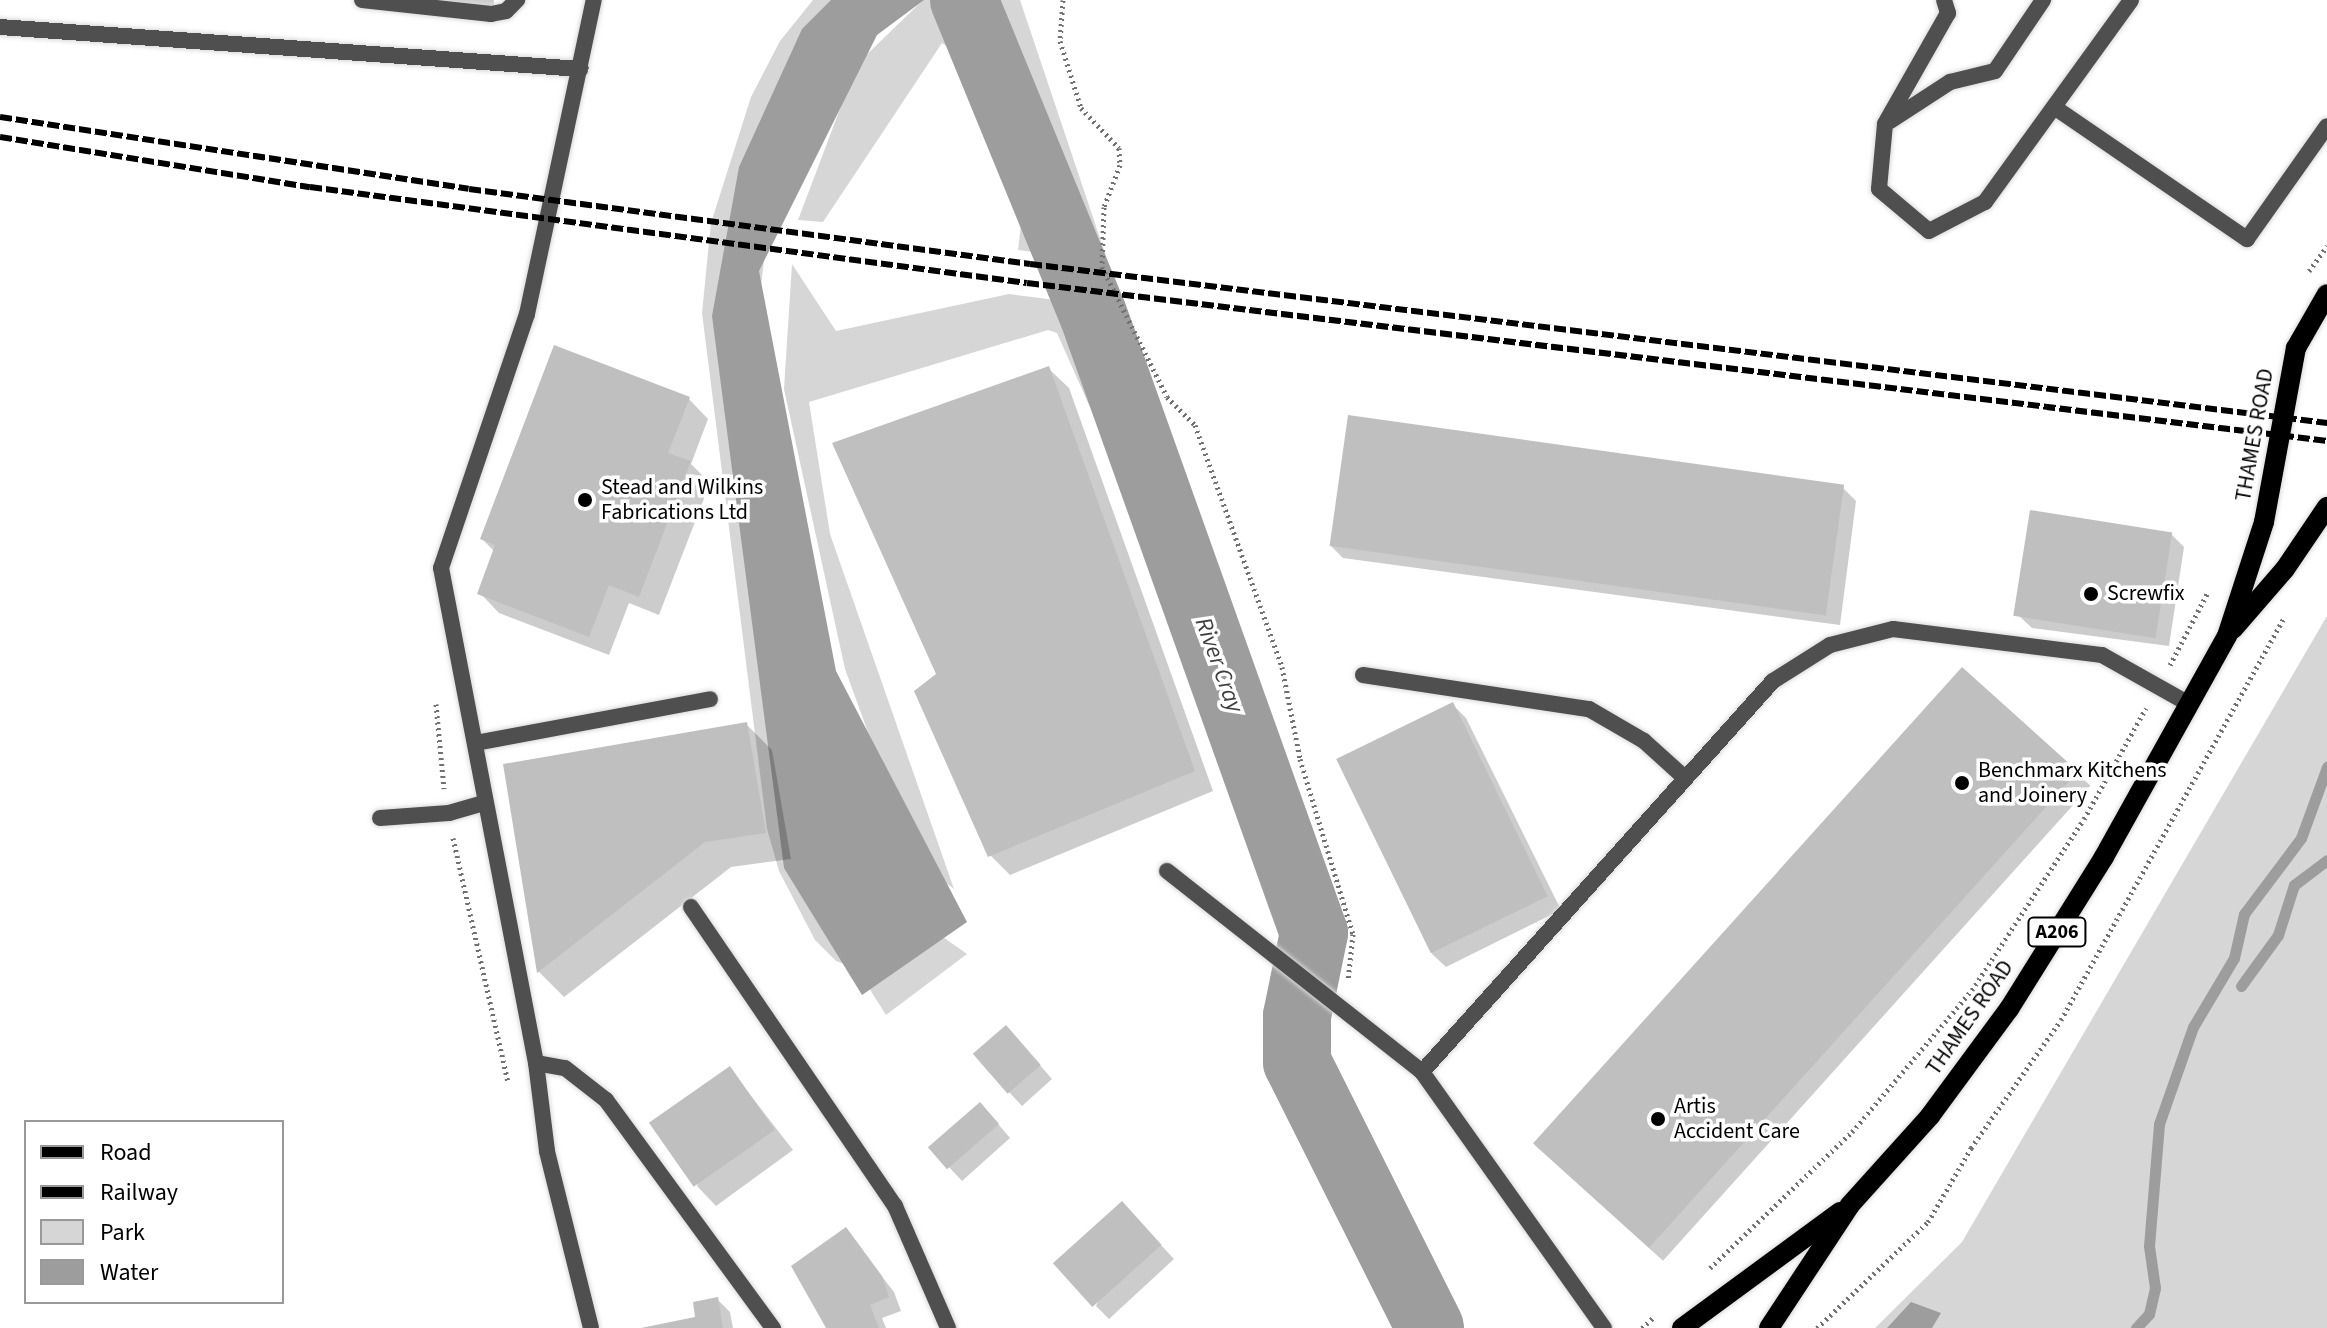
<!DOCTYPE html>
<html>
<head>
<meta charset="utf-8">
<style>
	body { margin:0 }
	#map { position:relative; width:2327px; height:1328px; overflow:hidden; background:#fff; font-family:"Source Sans 3",sans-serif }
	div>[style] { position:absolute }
	.green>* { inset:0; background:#d6d6d6 }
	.water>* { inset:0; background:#9d9d9d }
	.shadow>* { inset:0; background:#0003; transform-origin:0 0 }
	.stream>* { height:11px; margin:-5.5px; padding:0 5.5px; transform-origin:5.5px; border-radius:5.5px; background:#9d9d9d }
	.river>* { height:68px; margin:-34px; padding:0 34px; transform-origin:34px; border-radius:34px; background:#9d9d9d }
	.building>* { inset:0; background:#bfbfbf; transform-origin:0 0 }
	.path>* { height:5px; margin-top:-2.5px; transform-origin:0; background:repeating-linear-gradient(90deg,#717171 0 2px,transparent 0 6px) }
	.roads { filter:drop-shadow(0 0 2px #dbdbdb) drop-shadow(0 0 2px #dbdbdb) }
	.service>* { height:16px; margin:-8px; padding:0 8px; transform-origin:8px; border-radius:8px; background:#4f4f4f }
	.minor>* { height:16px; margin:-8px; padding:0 8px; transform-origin:8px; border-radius:8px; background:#4f4f4f }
	.primary>* { height:20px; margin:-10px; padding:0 10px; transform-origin:10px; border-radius:10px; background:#000 }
	.rail>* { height:6px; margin-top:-3px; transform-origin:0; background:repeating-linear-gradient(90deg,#000 0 12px,transparent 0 16px) }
	.dots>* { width:22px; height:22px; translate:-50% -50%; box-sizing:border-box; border:4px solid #fff; border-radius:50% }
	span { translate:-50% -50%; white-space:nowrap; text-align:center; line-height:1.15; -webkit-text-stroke:7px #fff; paint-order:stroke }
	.shield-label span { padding:2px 6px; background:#fff; border:2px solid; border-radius:6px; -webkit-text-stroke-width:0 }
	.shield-label { font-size:20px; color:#000; font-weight:700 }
	.street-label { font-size:22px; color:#000 }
	.poi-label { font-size:22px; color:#000 }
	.left { translate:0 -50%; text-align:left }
	.water-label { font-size:24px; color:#3e3e3e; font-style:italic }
	.legend { position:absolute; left:24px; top:1120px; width:260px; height:184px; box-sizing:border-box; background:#fff; border:2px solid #999; margin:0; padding:10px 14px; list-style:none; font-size:24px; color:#000 }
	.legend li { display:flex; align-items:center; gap:16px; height:40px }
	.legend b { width:40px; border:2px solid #999 }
</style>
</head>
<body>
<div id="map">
	<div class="green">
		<div style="clip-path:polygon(813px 0,847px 0,728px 290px,764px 261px,753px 351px,838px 863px,967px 954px,886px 1015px,857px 969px,836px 961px,815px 940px,779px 871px,767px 829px,702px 313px,711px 223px,751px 97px,780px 41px)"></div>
		<div style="clip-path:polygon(923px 0,969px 0,1065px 256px,1018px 250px,1026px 180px,984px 74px,942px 43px,823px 222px,798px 220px,857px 64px)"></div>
		<div style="clip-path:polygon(998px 0,1020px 0,1108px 262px)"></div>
		<div style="clip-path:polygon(792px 264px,836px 331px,1009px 294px,1080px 303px,1205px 666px,1057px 333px,1048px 330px,809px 402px,830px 534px,954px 889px,914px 859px,845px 669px,784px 389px)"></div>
		<div style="clip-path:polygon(2327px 616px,2327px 1328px,1875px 1328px,1962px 1242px)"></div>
	</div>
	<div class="water">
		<div style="clip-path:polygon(831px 0,924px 0,877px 35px,759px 271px,836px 671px,967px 922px,862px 995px,784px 868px,712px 316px,739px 167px,802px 29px)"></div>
		<div style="clip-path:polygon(1911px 1302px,1941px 1313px,1932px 1328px,1887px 1328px)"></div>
	</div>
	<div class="shadow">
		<div style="clip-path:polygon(411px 0,494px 0,493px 12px)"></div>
		<div style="clip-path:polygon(1049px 369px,1069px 388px,1213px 791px,1010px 875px,990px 855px,938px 674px)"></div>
		<div style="clip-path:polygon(689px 399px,708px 419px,691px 464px,710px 483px,659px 615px,629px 603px,609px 655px,499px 613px,480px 593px,495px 552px,482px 539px)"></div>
		<div style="clip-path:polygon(1843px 488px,1856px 501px,1840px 625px,1343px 558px,1330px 545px)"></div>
		<div style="clip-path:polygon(2171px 534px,2184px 547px,2169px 646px,2032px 628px,2018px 615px)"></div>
		<div style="left:1962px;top:670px;width:173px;height:639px;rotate:42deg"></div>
		<div style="clip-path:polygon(1453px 705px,1466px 718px,1561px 910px,1446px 967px,1432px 954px)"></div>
		<div style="clip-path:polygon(747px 725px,772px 750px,791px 859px,731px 867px,564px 997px,539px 972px,505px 766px)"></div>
		<div style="clip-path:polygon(1019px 1041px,1052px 1079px,1022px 1106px,1009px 1092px)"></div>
		<div style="clip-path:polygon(730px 1069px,793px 1150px,716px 1206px,697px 1186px)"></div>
		<div style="clip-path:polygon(993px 1118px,1010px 1138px,962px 1181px,931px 1148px)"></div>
		<div style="clip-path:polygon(1135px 1217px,1174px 1259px,1109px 1319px,1096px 1306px)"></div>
		<div style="clip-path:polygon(846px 1230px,894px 1292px,901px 1311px,882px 1318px,886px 1328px,828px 1328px)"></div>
		<div style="clip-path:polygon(717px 1299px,730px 1312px,733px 1328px,644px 1328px,698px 1319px)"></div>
	</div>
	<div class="stream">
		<div style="left:2241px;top:986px;width:63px;rotate:-54deg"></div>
		<div style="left:2278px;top:935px;width:52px;rotate:-72.3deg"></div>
		<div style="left:2294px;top:885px;width:41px;rotate:-37.1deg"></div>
		<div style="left:2136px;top:1328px;width:19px;rotate:-47deg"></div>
		<div style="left:2149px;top:1314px;width:27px;rotate:-77deg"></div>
		<div style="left:2155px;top:1288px;width:42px;rotate:-98.1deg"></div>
		<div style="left:2149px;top:1246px;width:122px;rotate:-85.3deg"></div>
		<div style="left:2159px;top:1124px;width:103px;rotate:-70.7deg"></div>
		<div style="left:2193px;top:1027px;width:80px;rotate:-59.3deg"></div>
		<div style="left:2234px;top:958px;width:45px;rotate:-77.2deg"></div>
		<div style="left:2244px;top:914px;width:95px;rotate:-53.1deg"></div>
		<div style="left:2301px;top:838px;width:76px;rotate:-69.9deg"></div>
	</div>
	<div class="river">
		<div style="left:964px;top:0;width:339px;rotate:67.7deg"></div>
		<div style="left:1093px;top:314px;width:657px;rotate:70.35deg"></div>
		<div style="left:1314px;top:933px;width:85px;rotate:101.6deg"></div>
		<div style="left:1297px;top:1016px;width:46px;rotate:90deg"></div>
		<div style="left:1297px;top:1062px;width:297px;rotate:63.4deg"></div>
	</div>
	<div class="building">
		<div style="clip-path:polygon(554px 345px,690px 397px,668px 453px,691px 461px,639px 597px,609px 585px,589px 637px,477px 594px,495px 545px,480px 539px)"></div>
		<div style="clip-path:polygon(1049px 366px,1195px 771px,988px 857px,914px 691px,936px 674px,832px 443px)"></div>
		<div style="left:1348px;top:415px;width:501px;height:132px;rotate:8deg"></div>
		<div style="left:2030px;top:510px;width:144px;height:107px;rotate:9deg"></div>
		<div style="left:1962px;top:667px;width:156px;height:641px;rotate:42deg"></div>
		<div style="left:1453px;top:702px;width:216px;height:130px;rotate:64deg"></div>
		<div style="clip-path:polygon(747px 722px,766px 833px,705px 842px,537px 973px,503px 764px)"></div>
		<div style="left:1006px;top:1025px;width:53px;height:44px;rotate:49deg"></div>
		<div style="left:730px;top:1066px;width:78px;height:99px;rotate:55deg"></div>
		<div style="left:980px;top:1102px;width:29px;height:69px;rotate:49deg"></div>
		<div style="left:1122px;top:1201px;width:59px;height:93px;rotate:48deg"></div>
		<div style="clip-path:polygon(846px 1227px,882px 1276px,889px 1297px,870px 1305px,879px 1328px,826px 1328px,791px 1266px)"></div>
		<div style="clip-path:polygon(718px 1297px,723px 1328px,641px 1328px,695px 1317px,693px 1302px)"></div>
	</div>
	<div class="path">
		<div style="left:1063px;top:0;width:41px;rotate:94.2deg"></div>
		<div style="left:1060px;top:41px;width:70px;rotate:72.6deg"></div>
		<div style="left:1081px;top:108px;width:55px;rotate:46.5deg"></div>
		<div style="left:1119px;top:148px;width:17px;rotate:87deg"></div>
		<div style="left:1120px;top:165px;width:45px;rotate:110.9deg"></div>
		<div style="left:1104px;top:207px;width:60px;rotate:91.9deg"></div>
		<div style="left:1102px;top:267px;width:145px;rotate:63.4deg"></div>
		<div style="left:1167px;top:397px;width:40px;rotate:45deg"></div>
		<div style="left:1195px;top:425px;width:257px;rotate:70.2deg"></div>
		<div style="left:1282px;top:667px;width:94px;rotate:78.9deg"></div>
		<div style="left:1300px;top:759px;width:183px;rotate:73.2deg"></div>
		<div style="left:1353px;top:934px;width:47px;rotate:96.1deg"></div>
		<div style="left:2309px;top:271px;width:31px;rotate:-54deg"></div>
		<div style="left:2170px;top:665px;width:82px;rotate:-62.5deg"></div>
		<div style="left:436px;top:704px;width:85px;rotate:84.6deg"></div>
		<div style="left:453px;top:838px;width:250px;rotate:77.3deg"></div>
		<div style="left:1710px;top:1268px;width:197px;rotate:-43.8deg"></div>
		<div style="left:1852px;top:1132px;width:186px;rotate:-49.8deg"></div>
		<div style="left:1972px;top:990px;width:204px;rotate:-56.8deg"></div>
		<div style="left:2084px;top:819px;width:127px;rotate:-60.8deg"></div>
		<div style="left:1642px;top:1328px;width:16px;rotate:-43deg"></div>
		<div style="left:1817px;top:1328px;width:153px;rotate:-43.7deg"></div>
		<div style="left:1928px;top:1222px;width:86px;rotate:-59.8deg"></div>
		<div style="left:1971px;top:1148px;width:156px;rotate:-54.9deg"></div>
		<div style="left:2061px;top:1020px;width:460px;rotate:-61deg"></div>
	</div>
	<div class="roads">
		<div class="service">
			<div style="left:362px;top:0;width:130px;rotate:6.2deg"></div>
			<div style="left:491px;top:14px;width:15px;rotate:-11deg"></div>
			<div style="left:506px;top:11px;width:16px;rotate:-45deg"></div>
			<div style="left:1944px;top:0;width:14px;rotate:73deg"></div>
			<div style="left:1948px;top:13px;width:128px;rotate:119.6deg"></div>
			<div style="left:1885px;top:124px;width:65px;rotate:95.3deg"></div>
			<div style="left:1879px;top:189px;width:65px;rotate:40deg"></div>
			<div style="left:1929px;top:231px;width:63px;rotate:-27.4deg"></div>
			<div style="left:1985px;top:202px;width:249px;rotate:-54.1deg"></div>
			<div style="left:0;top:27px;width:582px;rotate:4.14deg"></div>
			<div style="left:2054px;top:107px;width:234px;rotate:34.4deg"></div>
			<div style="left:2247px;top:239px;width:138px;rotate:-54.7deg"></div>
			<div style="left:1890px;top:121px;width:72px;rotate:-33deg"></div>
			<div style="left:1950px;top:82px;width:46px;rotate:-13.7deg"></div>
			<div style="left:1995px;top:71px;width:86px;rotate:-55.9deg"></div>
			<div style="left:1363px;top:675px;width:229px;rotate:8.6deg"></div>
			<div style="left:1589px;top:709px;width:64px;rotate:30.2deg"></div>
			<div style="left:1644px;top:741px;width:55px;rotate:42.1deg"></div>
			<div style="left:476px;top:743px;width:238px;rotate:-10.6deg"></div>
			<div style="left:380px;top:818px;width:69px;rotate:-4.1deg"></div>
			<div style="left:449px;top:813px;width:37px;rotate:-16deg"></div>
			<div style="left:1167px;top:871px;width:325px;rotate:38.2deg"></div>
			<div style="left:1422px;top:1072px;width:314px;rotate:54.6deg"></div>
			<div style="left:691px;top:907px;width:362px;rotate:55.7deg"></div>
			<div style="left:895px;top:1206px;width:133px;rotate:66.5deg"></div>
			<div style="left:1422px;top:1072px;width:525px;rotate:-48.09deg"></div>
			<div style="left:1773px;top:681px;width:67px;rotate:-32.3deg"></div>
			<div style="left:1830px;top:645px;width:65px;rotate:-14.3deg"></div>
			<div style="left:1893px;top:629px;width:211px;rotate:7.1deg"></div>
			<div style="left:2102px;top:655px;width:100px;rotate:29.4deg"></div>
		</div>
		<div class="minor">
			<div style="left:536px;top:1063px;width:29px;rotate:10deg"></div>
			<div style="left:565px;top:1068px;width:52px;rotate:38deg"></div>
			<div style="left:606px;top:1100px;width:283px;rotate:53.8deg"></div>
			<div style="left:591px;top:1328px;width:182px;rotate:-104deg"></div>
			<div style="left:547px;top:1151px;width:89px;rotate:-97.1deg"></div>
			<div style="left:536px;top:1063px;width:504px;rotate:-100.86deg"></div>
			<div style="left:441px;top:568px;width:268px;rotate:-71.3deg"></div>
			<div style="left:527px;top:314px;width:321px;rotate:-78deg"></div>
		</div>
		<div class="primary">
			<div style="left:2233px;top:629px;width:79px;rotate:-49.1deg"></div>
			<div style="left:2285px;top:569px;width:75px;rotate:-55.9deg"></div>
			<div style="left:1682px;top:1328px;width:196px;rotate:-36.3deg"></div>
			<div style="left:1769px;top:1328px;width:147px;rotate:-56.6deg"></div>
			<div style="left:1850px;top:1205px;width:120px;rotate:-48deg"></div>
			<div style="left:1930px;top:1116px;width:133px;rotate:-53.6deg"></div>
			<div style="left:2009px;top:1009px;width:179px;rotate:-58deg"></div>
			<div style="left:2104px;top:857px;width:253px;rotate:-60.9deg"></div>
			<div style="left:2227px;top:636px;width:120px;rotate:-72deg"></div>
			<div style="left:2264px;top:522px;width:177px;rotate:-79.6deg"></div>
			<div style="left:2296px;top:348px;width:62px;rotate:-60.1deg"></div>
		</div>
	</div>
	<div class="rail">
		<div style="left:0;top:117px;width:474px;rotate:8.7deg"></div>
		<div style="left:469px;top:189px;width:566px;rotate:7.61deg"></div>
		<div style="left:1030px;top:264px;width:1307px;rotate:6.99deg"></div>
		<div style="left:0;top:137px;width:314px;rotate:9.2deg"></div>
		<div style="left:310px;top:187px;width:723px;rotate:7.63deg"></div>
		<div style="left:1027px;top:283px;width:1310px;rotate:6.93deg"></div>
	</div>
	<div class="dots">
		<div style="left:585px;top:500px;background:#000"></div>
		<div style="left:2091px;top:594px;background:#000"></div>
		<div style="left:1962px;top:783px;background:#000"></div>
		<div style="left:1658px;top:1119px;background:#000"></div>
	</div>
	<div class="shield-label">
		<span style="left:2057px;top:932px">A206</span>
	</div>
	<div class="street-label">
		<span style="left:2255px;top:435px;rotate:-80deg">THAMES ROAD</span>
		<span style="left:1970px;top:1018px;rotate:-55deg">THAMES ROAD</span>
	</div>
	<div class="poi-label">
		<span class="left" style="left:601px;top:500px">Stead and Wilkins<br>Fabrications Ltd</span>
		<span class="left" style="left:2107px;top:594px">Screwfix</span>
		<span class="left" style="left:1978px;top:783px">Benchmarx Kitchens<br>and Joinery</span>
		<span class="left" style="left:1674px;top:1119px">Artis<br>Accident Care</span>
	</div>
	<div class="water-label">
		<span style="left:1219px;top:665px;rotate:70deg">River Cray</span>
	</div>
	<ul class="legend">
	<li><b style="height:10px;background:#000"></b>Road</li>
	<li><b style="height:10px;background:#000"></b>Railway</li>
	<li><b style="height:22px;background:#d6d6d6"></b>Park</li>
	<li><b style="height:22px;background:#9d9d9d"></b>Water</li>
	</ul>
</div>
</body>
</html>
